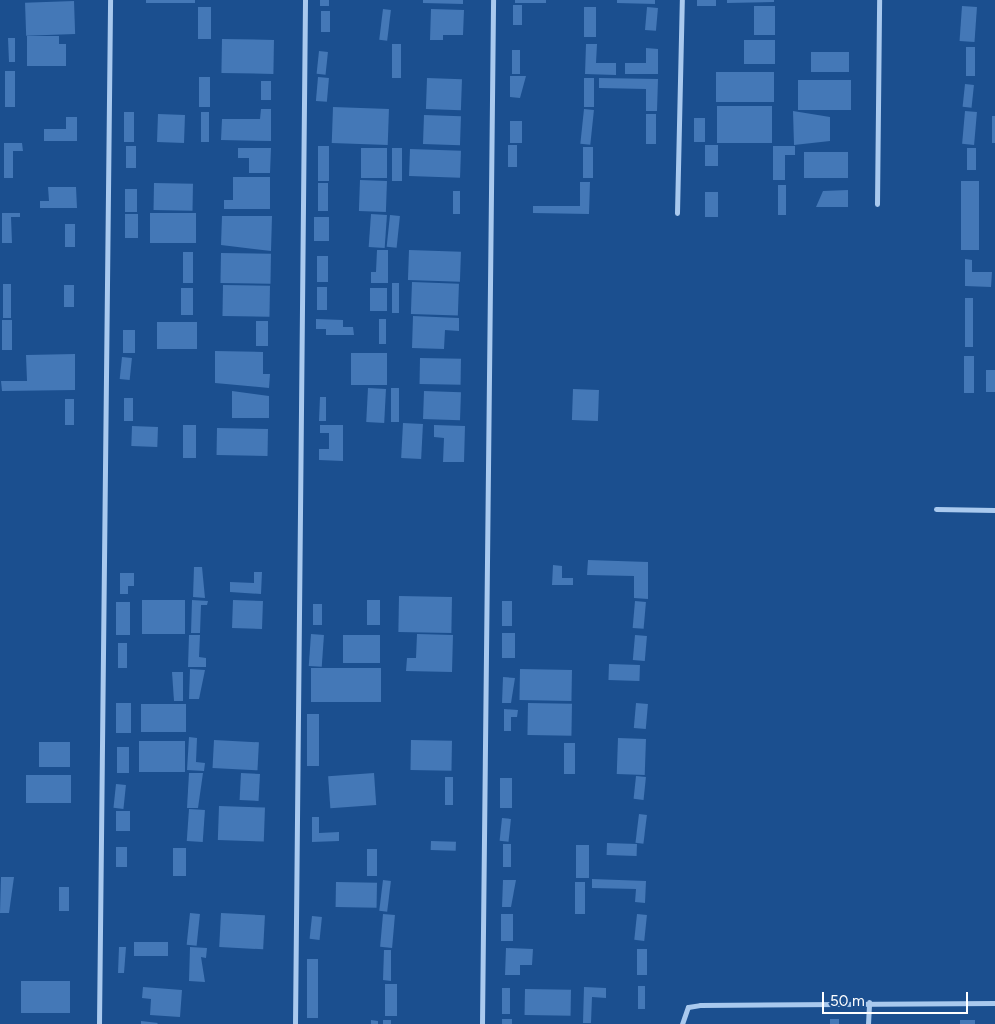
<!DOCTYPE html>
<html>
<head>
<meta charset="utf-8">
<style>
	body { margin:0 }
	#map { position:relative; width:995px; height:1024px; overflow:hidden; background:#1b4f8f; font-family:Figtree,sans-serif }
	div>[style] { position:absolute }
	.building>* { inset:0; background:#4478b7; transform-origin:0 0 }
	.minor>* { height:5px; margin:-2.5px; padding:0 2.5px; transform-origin:2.5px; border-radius:2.5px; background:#a9c9ee }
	span { translate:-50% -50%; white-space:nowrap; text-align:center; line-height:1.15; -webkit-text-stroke:4px #1b4f8f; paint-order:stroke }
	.scale { position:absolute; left:822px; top:992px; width:146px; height:22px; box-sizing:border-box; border:2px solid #fff; border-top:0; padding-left:6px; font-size:15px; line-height:18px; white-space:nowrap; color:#fff; -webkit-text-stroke:4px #1b4f8f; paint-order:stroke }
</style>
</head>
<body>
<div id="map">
	<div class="building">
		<div style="left:146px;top:0;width:49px;height:3px"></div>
		<div style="left:320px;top:0;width:9px;height:6px"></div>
		<div style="clip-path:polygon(423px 0,463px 0,463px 4px,423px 3px)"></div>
		<div style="left:515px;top:0;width:31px;height:3px"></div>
		<div style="clip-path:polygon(617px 0,655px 0,655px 4px,617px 3px)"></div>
		<div style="left:697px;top:0;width:19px;height:6px"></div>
		<div style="clip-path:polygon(727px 0,774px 0,774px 2px,727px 3px)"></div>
		<div style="left:74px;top:1px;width:33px;height:49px;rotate:88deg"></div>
		<div style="left:513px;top:5px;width:9px;height:20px"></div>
		<div style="left:754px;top:6px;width:21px;height:29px"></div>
		<div style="left:962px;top:6px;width:15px;height:35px;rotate:4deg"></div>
		<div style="left:198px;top:7px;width:13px;height:32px"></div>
		<div style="left:584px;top:7px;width:12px;height:30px"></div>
		<div style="left:647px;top:7px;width:11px;height:23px;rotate:5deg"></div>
		<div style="left:383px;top:9px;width:8px;height:31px;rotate:7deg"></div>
		<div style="clip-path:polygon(431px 9px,464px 10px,463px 35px,443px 35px,443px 40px,430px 40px)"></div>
		<div style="left:321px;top:11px;width:9px;height:21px"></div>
		<div style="clip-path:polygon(27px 36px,59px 36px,59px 44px,66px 44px,66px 66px,27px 66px)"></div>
		<div style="clip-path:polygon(8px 38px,15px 38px,15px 62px,9px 62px)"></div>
		<div style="left:222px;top:39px;width:52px;height:34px;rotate:1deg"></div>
		<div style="left:775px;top:40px;width:24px;height:31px;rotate:90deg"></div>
		<div style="left:392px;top:44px;width:9px;height:34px"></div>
		<div style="clip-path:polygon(586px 44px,597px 44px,596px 63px,616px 63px,616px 75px,585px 74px)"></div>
		<div style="left:966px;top:47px;width:9px;height:29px"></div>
		<div style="clip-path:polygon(646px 48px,658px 49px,658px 74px,625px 74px,625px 63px,646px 63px)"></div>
		<div style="left:512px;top:50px;width:8px;height:24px"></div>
		<div style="left:319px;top:51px;width:9px;height:23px;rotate:6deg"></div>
		<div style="left:811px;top:52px;width:38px;height:20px"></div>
		<div style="left:5px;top:71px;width:10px;height:36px"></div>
		<div style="left:774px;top:72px;width:30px;height:58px;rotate:90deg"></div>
		<div style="clip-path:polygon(510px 76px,526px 76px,520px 98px,510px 97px)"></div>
		<div style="left:199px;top:77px;width:11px;height:30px"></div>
		<div style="left:318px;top:77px;width:11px;height:24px;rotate:5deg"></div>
		<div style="left:427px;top:78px;width:35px;height:31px;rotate:2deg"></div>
		<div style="left:584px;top:78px;width:10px;height:29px"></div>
		<div style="clip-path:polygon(599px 78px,658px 79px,657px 111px,646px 111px,646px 89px,599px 88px)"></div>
		<div style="left:798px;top:80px;width:53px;height:30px"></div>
		<div style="left:261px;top:81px;width:10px;height:19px"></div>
		<div style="left:965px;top:84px;width:9px;height:23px;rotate:6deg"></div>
		<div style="left:717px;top:106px;width:55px;height:37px"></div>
		<div style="left:333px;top:107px;width:56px;height:36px;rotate:2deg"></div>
		<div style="clip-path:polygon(261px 109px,271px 109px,271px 141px,221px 140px,222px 119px,260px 119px)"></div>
		<div style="left:584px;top:109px;width:10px;height:35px;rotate:6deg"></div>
		<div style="clip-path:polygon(793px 111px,830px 117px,830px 141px,794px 145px)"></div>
		<div style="left:965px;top:111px;width:12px;height:33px;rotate:5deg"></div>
		<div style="left:124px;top:112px;width:10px;height:30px"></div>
		<div style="left:201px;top:112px;width:8px;height:30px"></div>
		<div style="left:158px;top:114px;width:27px;height:28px;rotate:2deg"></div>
		<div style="left:646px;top:114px;width:10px;height:30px"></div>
		<div style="left:424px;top:115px;width:37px;height:29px;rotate:2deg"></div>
		<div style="left:992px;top:116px;width:3px;height:27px"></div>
		<div style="clip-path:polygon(66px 117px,77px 117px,77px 141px,44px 141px,44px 129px,66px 129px)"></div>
		<div style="left:694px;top:118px;width:11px;height:24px"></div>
		<div style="left:510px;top:121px;width:12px;height:22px"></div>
		<div style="clip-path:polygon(4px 143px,22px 143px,23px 151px,13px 151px,13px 178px,4px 178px)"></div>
		<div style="left:508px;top:145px;width:9px;height:22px"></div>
		<div style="left:705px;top:145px;width:13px;height:21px"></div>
		<div style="left:126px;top:146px;width:10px;height:22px"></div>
		<div style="left:318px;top:146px;width:11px;height:35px"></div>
		<div style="clip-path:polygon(773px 146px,795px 146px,795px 155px,785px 155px,785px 180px,773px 180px)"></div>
		<div style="left:583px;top:147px;width:10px;height:31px"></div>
		<div style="clip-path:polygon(238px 148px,271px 148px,270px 173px,249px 173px,249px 158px,238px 158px)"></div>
		<div style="left:361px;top:148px;width:26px;height:30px"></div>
		<div style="left:392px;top:148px;width:10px;height:33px"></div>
		<div style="left:967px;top:148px;width:9px;height:22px"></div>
		<div style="left:410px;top:149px;width:51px;height:27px;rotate:2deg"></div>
		<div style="left:804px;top:152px;width:44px;height:26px"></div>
		<div style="clip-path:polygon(233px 177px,270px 177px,270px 209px,224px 209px,224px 200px,233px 200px)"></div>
		<div style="left:360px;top:180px;width:27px;height:31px;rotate:2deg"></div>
		<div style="left:961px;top:181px;width:18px;height:69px"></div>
		<div style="clip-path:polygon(580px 182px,590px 182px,589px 214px,533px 213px,533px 206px,580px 206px)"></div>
		<div style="left:154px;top:183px;width:39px;height:27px;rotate:1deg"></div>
		<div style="left:318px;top:183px;width:10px;height:28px"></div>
		<div style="left:778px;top:185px;width:8px;height:30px"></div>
		<div style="clip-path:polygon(48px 187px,76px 187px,77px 208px,40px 208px,40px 201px,49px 201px)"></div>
		<div style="left:125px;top:189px;width:12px;height:23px"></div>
		<div style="clip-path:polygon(848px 190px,848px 207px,816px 207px,823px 191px)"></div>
		<div style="left:453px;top:191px;width:7px;height:23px"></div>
		<div style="left:705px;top:192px;width:13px;height:25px"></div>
		<div style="clip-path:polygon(2px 213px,20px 213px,20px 217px,11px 217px,12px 243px,2px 243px)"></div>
		<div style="left:150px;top:213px;width:46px;height:30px"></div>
		<div style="left:125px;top:214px;width:13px;height:24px"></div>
		<div style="left:371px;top:214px;width:16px;height:33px;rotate:4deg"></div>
		<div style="left:390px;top:215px;width:10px;height:32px;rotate:6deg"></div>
		<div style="clip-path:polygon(222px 216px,272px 216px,271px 251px,221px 245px)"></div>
		<div style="left:314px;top:217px;width:15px;height:24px"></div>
		<div style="left:65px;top:224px;width:10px;height:23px"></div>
		<div style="clip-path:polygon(377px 250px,388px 250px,388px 283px,371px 283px,371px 272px,376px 272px)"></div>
		<div style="left:409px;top:250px;width:52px;height:30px;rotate:2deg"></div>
		<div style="left:183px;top:252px;width:10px;height:31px"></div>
		<div style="left:221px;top:253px;width:50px;height:30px;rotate:1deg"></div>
		<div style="left:317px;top:256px;width:11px;height:26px"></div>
		<div style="clip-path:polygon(965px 259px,972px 260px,972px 272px,992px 272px,991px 287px,965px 286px)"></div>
		<div style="left:412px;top:282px;width:47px;height:32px;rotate:2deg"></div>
		<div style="left:392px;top:283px;width:7px;height:30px"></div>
		<div style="left:3px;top:284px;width:8px;height:34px"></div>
		<div style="left:64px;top:285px;width:10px;height:22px"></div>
		<div style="left:223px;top:285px;width:47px;height:31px;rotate:1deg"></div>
		<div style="left:317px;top:287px;width:10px;height:23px"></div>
		<div style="left:181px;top:288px;width:12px;height:27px"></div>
		<div style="left:370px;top:288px;width:17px;height:23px"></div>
		<div style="left:965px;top:298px;width:8px;height:49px"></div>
		<div style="clip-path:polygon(413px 316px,459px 318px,459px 331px,445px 330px,444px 349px,412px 348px)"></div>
		<div style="clip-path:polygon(316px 319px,343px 320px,343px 327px,353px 327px,354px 335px,326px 335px,326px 329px,316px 329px)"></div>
		<div style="left:379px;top:319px;width:7px;height:25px"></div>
		<div style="left:2px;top:320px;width:10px;height:30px"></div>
		<div style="left:256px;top:321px;width:12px;height:25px"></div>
		<div style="left:157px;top:322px;width:40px;height:27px"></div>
		<div style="left:123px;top:330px;width:12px;height:23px"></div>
		<div style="clip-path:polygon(215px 351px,263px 352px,263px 374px,270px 374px,269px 388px,215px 383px)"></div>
		<div style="left:351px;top:353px;width:36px;height:32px"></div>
		<div style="clip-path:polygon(75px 354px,75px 390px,2px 391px,1px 381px,27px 381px,26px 355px)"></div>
		<div style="left:964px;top:356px;width:10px;height:37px"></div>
		<div style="left:122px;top:357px;width:10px;height:22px;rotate:6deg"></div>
		<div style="left:420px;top:358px;width:41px;height:26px;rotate:1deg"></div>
		<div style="left:986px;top:370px;width:9px;height:22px"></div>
		<div style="left:368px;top:388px;width:18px;height:34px;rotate:3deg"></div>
		<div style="left:391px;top:388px;width:8px;height:34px"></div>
		<div style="left:573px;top:389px;width:26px;height:31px;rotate:2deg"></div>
		<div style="clip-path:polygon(232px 391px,269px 396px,269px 418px,232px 418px)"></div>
		<div style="left:424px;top:391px;width:37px;height:28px;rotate:2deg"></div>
		<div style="clip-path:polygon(320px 397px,326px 397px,326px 421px,319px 421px)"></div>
		<div style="left:124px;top:398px;width:9px;height:23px"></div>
		<div style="left:65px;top:399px;width:9px;height:26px"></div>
		<div style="left:403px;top:423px;width:20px;height:35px;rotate:3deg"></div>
		<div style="left:183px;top:425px;width:13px;height:33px"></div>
		<div style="clip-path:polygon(320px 425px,343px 425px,343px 461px,319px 460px,319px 449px,329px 449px,329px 433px,320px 433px)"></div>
		<div style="clip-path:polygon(434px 425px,465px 426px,464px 462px,443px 462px,444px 438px,434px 437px)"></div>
		<div style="left:132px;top:426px;width:26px;height:20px;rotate:2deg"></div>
		<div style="left:217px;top:428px;width:51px;height:27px;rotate:1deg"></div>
		<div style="clip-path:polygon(588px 560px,648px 562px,648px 599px,634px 598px,634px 576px,587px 575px)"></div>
		<div style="clip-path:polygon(553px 565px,562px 566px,562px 578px,573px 578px,573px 585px,552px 585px)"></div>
		<div style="clip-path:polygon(194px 567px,202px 567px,205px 598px,193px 597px)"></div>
		<div style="clip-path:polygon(254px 572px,262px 572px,261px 594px,230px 592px,230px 582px,254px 583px)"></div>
		<div style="clip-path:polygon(120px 573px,134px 573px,134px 586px,128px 586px,128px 594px,120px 594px)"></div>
		<div style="left:399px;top:596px;width:53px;height:36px;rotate:1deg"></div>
		<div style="left:142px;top:600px;width:43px;height:34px"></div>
		<div style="clip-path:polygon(192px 600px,208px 601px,207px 605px,201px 605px,200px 633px,191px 633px)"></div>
		<div style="left:233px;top:600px;width:30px;height:28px;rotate:2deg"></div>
		<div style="left:367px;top:600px;width:13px;height:25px"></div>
		<div style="left:502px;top:601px;width:10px;height:25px"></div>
		<div style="left:635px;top:601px;width:11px;height:27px;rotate:5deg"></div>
		<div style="left:116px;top:602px;width:14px;height:33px"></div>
		<div style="left:313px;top:604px;width:9px;height:21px"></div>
		<div style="left:502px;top:633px;width:13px;height:25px"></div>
		<div style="left:311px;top:634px;width:13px;height:32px;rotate:4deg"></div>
		<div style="clip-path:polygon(417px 634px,453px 635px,452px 672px,406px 671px,407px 658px,416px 658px)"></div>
		<div style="clip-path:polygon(189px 635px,200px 635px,199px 657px,206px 658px,206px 667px,188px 667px)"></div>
		<div style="left:343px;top:635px;width:37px;height:28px"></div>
		<div style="left:635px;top:635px;width:12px;height:25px;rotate:5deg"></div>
		<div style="left:118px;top:643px;width:9px;height:25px"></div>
		<div style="left:609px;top:664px;width:31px;height:16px;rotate:2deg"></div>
		<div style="left:311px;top:668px;width:70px;height:34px"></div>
		<div style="clip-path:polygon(190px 669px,205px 670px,199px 699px,189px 699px)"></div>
		<div style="left:520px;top:669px;width:52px;height:31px;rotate:1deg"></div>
		<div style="clip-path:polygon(172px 672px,183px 672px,183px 701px,174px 701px)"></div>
		<div style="clip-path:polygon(503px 677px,515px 678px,511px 703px,502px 703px)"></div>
		<div style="left:116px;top:703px;width:15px;height:30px"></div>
		<div style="left:528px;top:703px;width:44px;height:32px;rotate:1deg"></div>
		<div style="left:636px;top:703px;width:12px;height:25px;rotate:5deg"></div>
		<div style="left:141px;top:704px;width:45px;height:28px"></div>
		<div style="clip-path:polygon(504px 709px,518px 710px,517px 717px,511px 717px,511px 731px,504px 731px)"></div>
		<div style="left:307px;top:714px;width:12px;height:52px"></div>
		<div style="clip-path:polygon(189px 737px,197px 738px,196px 762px,205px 763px,204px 771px,187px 770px)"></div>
		<div style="left:618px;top:738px;width:28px;height:36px;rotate:2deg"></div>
		<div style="left:214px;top:740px;width:45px;height:28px;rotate:3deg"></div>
		<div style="left:411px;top:740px;width:41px;height:30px;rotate:1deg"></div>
		<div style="left:139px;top:741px;width:46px;height:31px"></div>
		<div style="left:39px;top:742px;width:31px;height:25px"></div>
		<div style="left:564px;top:743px;width:11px;height:31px"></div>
		<div style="left:117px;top:747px;width:12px;height:26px"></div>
		<div style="clip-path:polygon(189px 773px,203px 773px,198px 808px,187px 808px)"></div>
		<div style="left:241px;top:773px;width:19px;height:27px;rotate:3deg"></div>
		<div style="left:374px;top:773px;width:32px;height:46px;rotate:86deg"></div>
		<div style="left:26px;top:775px;width:45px;height:28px"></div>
		<div style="left:636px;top:776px;width:10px;height:23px;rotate:6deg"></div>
		<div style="left:445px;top:777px;width:8px;height:28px"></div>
		<div style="left:500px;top:778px;width:12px;height:30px"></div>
		<div style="left:116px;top:784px;width:10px;height:24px;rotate:6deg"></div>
		<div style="left:219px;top:806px;width:46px;height:34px;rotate:2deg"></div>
		<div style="left:189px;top:809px;width:16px;height:32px;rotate:4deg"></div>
		<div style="left:116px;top:811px;width:14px;height:20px"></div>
		<div style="left:639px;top:814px;width:8px;height:29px;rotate:7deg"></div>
		<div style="clip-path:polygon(312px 817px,319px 817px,319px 833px,339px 832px,339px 841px,312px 842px)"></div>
		<div style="left:502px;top:818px;width:9px;height:23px;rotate:6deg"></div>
		<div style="left:431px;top:841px;width:25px;height:9px;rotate:2deg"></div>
		<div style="left:607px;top:843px;width:30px;height:12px;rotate:2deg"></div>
		<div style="left:503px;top:844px;width:8px;height:23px"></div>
		<div style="left:576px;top:845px;width:13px;height:33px"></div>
		<div style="left:116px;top:847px;width:11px;height:20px"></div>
		<div style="left:173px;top:848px;width:13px;height:28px"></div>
		<div style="left:367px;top:849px;width:10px;height:27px"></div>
		<div style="clip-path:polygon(1px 877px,14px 877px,9px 913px,0 913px)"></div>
		<div style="clip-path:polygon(592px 879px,646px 881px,645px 903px,635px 902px,636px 889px,592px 888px)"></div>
		<div style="left:383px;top:880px;width:8px;height:31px;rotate:7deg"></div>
		<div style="clip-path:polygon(503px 880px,516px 880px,511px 907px,502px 907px)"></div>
		<div style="left:336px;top:882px;width:41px;height:25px;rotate:1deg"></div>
		<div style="left:575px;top:882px;width:10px;height:32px"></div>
		<div style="left:59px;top:887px;width:10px;height:24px"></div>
		<div style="left:190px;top:913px;width:10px;height:32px;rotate:6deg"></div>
		<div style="left:221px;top:913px;width:44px;height:34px;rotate:3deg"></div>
		<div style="left:383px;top:914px;width:12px;height:33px;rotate:5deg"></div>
		<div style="left:501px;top:914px;width:12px;height:27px"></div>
		<div style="left:637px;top:914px;width:10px;height:26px;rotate:6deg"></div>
		<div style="left:312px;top:916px;width:10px;height:23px;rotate:6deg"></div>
		<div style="left:134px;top:942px;width:34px;height:14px"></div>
		<div style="clip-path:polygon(119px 947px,126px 947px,124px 973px,118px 973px)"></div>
		<div style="clip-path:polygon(190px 947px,207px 948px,206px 958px,201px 957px,205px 982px,189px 981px)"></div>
		<div style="clip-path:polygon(506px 948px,533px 949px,532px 965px,520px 965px,520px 975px,505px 975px)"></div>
		<div style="left:637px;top:949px;width:10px;height:26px"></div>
		<div style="clip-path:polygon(384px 950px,391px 950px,391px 981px,383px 980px)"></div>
		<div style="left:307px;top:959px;width:11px;height:59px"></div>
		<div style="left:21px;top:981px;width:49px;height:32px"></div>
		<div style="left:385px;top:984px;width:12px;height:32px"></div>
		<div style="left:638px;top:986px;width:7px;height:23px"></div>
		<div style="clip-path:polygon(143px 987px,182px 990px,180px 1017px,150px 1015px,151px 999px,142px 998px)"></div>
		<div style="clip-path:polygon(584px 987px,606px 988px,606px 998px,592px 997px,591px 1023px,583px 1023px)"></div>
		<div style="left:502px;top:988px;width:8px;height:26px"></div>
		<div style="left:525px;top:989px;width:46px;height:26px;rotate:1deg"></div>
		<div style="left:502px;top:1019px;width:10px;height:5px"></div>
		<div style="left:830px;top:1019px;width:9px;height:5px"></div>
		<div style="clip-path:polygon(371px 1020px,378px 1021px,378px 1024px,371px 1024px)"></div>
		<div style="left:383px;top:1020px;width:8px;height:4px"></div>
		<div style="left:960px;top:1020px;width:15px;height:4px"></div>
		<div style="clip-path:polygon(141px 1021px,158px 1023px,157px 1024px,141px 1024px)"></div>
	</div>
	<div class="minor">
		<div style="left:877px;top:204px;width:204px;rotate:-89.4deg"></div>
		<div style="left:677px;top:213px;width:213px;rotate:-88.7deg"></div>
		<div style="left:936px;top:509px;width:59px;rotate:1deg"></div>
		<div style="left:99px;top:1024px;width:1024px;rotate:-89.38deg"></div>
		<div style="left:295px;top:1024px;width:1024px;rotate:-89.44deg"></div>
		<div style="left:482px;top:1024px;width:1024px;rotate:-89.38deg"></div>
		<div style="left:682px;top:1024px;width:18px;rotate:-71deg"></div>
		<div style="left:688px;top:1007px;width:12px;rotate:-9deg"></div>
		<div style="left:700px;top:1005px;width:295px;rotate:-0.4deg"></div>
		<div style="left:868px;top:1024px;width:22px;rotate:-87deg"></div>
	</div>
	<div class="scale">50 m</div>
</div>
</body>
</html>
